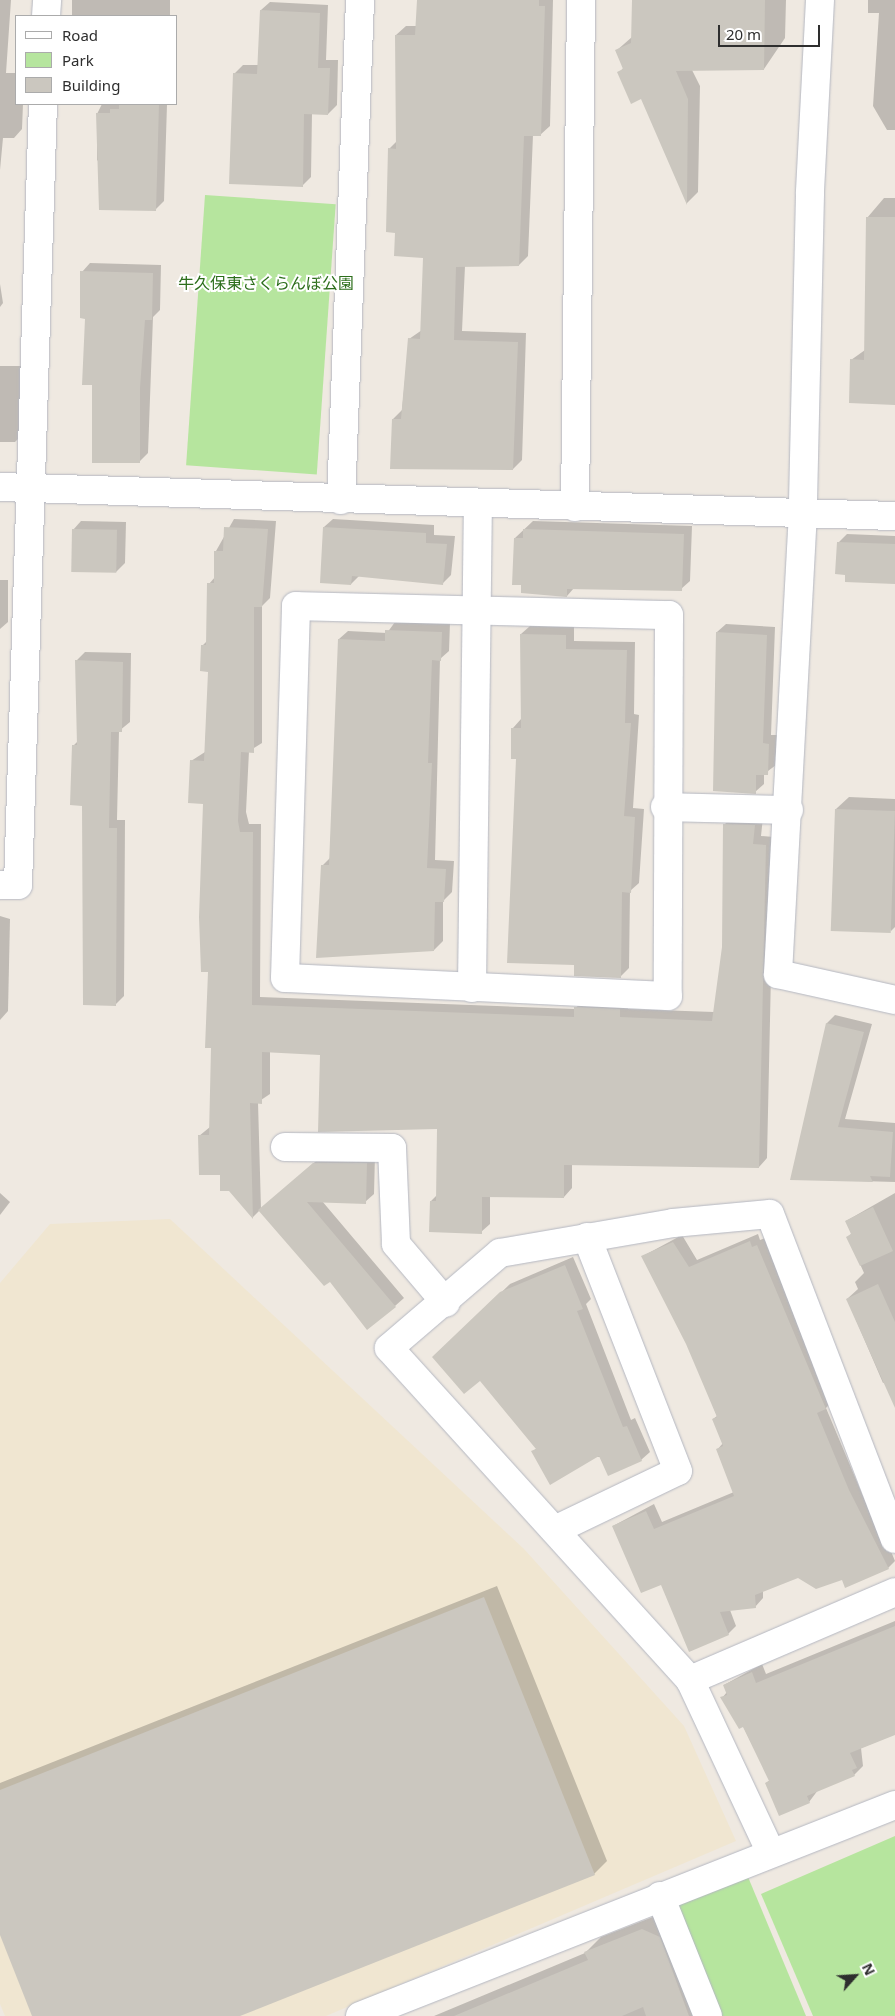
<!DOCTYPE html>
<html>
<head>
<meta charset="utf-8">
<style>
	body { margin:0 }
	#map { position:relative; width:895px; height:2016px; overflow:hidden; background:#efe9e1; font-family:"Noto Sans","Noto Sans JP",sans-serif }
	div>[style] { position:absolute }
	.education>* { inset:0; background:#f0e6d1 }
	.green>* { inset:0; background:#b6e59e; transform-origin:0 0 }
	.shadow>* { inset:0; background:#0003; transform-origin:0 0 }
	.building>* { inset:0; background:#cbc7bf; transform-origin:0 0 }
	.roads { filter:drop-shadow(0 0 1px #b4b7c1) drop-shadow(0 0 1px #b4b7c1) }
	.minor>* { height:28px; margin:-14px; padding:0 14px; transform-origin:14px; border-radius:14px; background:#fff }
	span { translate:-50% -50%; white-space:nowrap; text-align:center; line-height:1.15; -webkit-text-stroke:4px #fff; paint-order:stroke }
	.park-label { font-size:16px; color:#2c6e1b }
	.legend { position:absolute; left:15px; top:15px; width:162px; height:90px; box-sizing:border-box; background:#fff; border:1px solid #ababab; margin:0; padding:6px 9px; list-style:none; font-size:15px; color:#2e2e2e }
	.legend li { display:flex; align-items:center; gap:10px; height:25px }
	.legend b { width:25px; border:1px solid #ababab }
	.north { position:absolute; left:830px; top:1951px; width:50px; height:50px; -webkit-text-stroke:4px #fff; paint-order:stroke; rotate:64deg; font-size:14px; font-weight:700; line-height:20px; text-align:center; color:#2e2e2e }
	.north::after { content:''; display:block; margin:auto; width:18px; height:22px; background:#2e2e2e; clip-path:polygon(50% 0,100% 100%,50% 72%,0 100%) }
	.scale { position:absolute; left:718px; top:25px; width:102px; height:22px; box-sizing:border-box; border:2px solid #2e2e2e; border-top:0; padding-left:6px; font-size:15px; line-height:18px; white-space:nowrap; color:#2e2e2e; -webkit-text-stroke:4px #fff; paint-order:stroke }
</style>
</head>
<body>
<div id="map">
	<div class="education">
		<div style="clip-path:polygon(170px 1219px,524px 1549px,684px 1726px,736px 1841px,326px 2016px,5px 2016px,0 2004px,0 1283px,50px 1224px)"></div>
	</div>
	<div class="green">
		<div style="left:205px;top:195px;width:131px;height:271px;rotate:4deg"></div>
		<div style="clip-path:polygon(895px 1836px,895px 2016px,813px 2016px,761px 1894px)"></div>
		<div style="clip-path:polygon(748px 1877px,806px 2016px,718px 2016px,671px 1904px)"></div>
	</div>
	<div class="shadow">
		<div style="clip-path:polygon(0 0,11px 0,6px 73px,16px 73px,16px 104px,23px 104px,22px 129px,14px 138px,3px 138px,0 170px)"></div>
		<div style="left:72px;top:0;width:98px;height:16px"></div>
		<div style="clip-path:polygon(418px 0,553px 0,550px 126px,540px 135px,533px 135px,528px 256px,519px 265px,465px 266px,462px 331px,526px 333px,522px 460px,513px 469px,393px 419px,402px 410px,409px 339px,422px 330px,425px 256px,396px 231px,389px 149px,397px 141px,396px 35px,406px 26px,417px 26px)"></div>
		<div style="clip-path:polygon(633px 0,786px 0,785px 38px,764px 69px,692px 70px,700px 86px,698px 192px,687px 203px,642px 98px,619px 73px,624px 67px,616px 51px,632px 37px)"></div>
		<div style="clip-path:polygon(868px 0,895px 0,895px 130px,887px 130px,873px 106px,879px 13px,868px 13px)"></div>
		<div style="clip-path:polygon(270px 2px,328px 5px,326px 60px,338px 60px,337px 105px,328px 114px,312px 113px,311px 177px,303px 185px,234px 74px,243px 65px,258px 65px,261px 10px)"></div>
		<div style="clip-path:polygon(102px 104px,167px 104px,164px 201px,155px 210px,97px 160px,97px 114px)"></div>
		<div style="clip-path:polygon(884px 198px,895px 198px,895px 403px,851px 360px,865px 350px,867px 218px)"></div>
		<div style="clip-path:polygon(90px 263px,161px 265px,160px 310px,153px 317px,148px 453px,139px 462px,93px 384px,82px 272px)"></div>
		<div style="clip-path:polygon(0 284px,3px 303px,0 307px)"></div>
		<div style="clip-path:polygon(0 366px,24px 366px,24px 433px,15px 442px,0 442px)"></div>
		<div style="clip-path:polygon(234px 519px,276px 521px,270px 598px,262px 606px,262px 743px,249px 751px,246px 812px,249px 824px,261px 824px,260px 997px,575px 1009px,584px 999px,628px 1001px,628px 1009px,714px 1012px,724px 947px,724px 825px,733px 816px,763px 817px,761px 836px,774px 837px,767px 1158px,759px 1167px,572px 1164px,572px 1188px,564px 1197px,490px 1196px,490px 1224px,481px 1232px,431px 1201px,437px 1195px,439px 1128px,321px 1053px,270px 1051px,270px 1094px,258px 1102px,261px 1209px,323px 1155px,375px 1155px,374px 1194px,365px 1202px,322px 1201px,404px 1298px,395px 1306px,330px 1280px,260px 1210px,253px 1217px,230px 1189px,199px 1136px,210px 1127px,212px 1046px,204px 803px,191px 761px,205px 752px,209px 670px,202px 646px,207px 641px,209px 584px,215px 577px,216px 551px)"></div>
		<div style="clip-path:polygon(333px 519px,434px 525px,434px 535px,455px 536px,451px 575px,442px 584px,360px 575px,351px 584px,324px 527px)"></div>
		<div style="clip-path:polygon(81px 521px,126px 522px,125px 563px,116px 572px,73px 530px)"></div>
		<div style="clip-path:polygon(533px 521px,692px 526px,690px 581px,681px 589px,574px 588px,567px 596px,515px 538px)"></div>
		<div style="clip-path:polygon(847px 534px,895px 536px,895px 583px,838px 543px)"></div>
		<div style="clip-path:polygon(0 580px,8px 580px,8px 622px,0 629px)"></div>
		<div style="clip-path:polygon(395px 622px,450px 623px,449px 651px,440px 659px,435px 860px,454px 861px,452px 892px,443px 901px,443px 941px,434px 950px,322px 866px,330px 858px,339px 639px,348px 631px,387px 633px)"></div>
		<div style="clip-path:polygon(726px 624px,775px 627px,771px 735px,777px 735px,776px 765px,764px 774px,764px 784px,755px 792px,717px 632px)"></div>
		<div style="clip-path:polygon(530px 626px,574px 627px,574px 641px,635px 642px,634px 714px,639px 715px,633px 808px,644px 809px,639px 883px,630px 891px,629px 968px,620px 977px,576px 963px,518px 757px,513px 728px,521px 719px,521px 634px)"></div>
		<div style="clip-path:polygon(85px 652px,131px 653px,130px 722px,119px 731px,117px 820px,125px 820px,124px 996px,116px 1004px,73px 746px,78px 741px,76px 661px)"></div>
		<div style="clip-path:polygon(849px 797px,895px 799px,895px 927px,891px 931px,836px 809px)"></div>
		<div style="clip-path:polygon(0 916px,10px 919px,8px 1011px,0 1020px)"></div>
		<div style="clip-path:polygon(835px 1015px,872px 1024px,845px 1119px,895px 1123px,895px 1182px,791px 1179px,827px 1023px)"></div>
		<div style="clip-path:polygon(0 1193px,10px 1202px,0 1215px)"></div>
		<div style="clip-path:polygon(895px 1193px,895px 1390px,891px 1380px,883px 1383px,847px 1299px,858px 1289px,855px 1282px,864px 1273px,848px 1237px,852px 1233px,846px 1221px)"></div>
		<div style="clip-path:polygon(758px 1234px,760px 1240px,765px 1238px,833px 1400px,826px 1408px,876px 1527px,880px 1525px,895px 1561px,888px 1568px,843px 1578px,798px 1577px,763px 1591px,763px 1598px,755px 1607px,730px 1610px,736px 1626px,728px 1634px,613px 1526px,654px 1504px,662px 1522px,734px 1492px,717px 1450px,723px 1443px,713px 1419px,717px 1416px,688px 1343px,643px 1256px,682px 1235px,697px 1260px)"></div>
		<div style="clip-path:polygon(573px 1257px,591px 1299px,586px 1304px,631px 1420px,635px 1418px,650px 1452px,641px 1460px,532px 1452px,537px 1448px,480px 1379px,434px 1357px,510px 1284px)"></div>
		<div style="clip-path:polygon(497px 1586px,607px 1861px,594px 1874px,237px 2016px,34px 2016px,0 1932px,0 1783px)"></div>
		<div style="clip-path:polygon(895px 1621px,895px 1734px,861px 1748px,863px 1766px,854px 1775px,818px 1790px,809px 1802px,766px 1783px,770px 1780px,743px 1726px,722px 1698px,727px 1692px,724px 1685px,762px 1664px,766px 1674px)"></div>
		<div style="clip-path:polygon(658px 1915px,711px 2016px,434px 2016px,585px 1953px,601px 1937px)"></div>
	</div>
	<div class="building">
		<div style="clip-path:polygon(417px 0,539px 0,539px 6px,545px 6px,541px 136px,524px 136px,519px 266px,456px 267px,454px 340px,518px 342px,513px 470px,390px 469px,392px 419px,401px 419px,408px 338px,420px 339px,423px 258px,394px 256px,395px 233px,386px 232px,388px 148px,396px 149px,395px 35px,415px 35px)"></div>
		<div style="clip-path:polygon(632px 0,765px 0,764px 70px,676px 71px,688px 99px,687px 205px,641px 99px,631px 104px,617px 72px,623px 69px,615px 50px,631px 43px)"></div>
		<div style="clip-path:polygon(260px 10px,320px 13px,318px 68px,330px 68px,328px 115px,304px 114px,303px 187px,229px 184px,233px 73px,257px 74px)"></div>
		<div style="clip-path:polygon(119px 104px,159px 104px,156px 211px,99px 210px,96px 113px,110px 113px,110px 109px,119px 109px)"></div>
		<div style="clip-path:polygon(866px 217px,895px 217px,895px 405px,849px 403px,850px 359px,864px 360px)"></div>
		<div style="clip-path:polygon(80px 271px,153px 273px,152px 320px,145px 320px,140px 388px,140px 463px,92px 463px,92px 385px,82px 385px,85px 319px,80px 318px)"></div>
		<div style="clip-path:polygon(224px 527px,268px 529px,262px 607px,254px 607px,254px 753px,241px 752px,238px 821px,240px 832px,253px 832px,252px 1005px,574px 1017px,574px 1007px,620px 1009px,620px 1017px,712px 1021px,722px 947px,723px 824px,755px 825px,753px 844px,766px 845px,759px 1168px,564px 1165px,564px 1198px,482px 1197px,482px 1234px,429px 1232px,430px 1201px,436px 1201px,437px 1129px,318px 1132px,320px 1055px,262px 1052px,262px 1104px,250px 1103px,253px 1219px,229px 1191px,220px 1191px,220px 1175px,199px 1175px,198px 1135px,209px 1135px,211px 1048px,205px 1048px,208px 972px,201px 972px,199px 917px,203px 804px,188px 803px,190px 760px,204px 761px,208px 672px,200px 671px,201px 645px,206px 645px,207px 583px,214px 583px,214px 551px,223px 551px)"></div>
		<div style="clip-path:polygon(323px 527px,426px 533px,426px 543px,447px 544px,443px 585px,352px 576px,351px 585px,320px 583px)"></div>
		<div style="left:72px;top:529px;width:45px;height:43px;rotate:1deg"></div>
		<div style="clip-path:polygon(523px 529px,684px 534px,682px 591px,567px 589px,567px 597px,521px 593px,521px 585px,512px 585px,514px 538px,523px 538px)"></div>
		<div style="clip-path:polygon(837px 542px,895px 544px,895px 584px,845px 582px,845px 575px,835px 574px)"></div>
		<div style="clip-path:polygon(385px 630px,442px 632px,441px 661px,432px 660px,428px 763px,432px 763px,427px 868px,446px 869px,444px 902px,435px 902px,434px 951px,316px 958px,321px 865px,329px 865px,338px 639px,385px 641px)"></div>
		<div style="clip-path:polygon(716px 632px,767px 635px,763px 743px,769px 744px,768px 775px,756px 775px,756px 794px,713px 791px)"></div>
		<div style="clip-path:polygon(520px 634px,566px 635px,566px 649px,627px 650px,625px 723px,631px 723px,624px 816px,635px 817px,631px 893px,622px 892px,621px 978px,574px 976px,574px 965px,507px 963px,516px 759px,511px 759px,511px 728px,521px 728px)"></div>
		<div style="clip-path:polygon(75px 660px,123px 662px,122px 732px,111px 732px,109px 828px,117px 828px,116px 1006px,83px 1005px,82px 806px,70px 805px,72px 745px,77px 745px)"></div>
		<div style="left:835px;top:809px;width:60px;height:122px;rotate:2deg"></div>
		<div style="clip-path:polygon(826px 1023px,864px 1032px,838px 1127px,893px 1132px,890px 1177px,870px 1176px,873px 1182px,790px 1180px)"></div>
		<div style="clip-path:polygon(313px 1163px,367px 1163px,366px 1204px,307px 1202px,396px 1307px,367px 1330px,330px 1282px,324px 1286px,258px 1210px)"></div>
		<div style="clip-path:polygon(873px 1207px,893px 1251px,860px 1266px,846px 1237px,851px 1234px,845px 1221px)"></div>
		<div style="clip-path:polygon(750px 1241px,752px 1247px,757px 1245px,826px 1409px,817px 1413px,849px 1490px,889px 1569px,845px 1588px,842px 1580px,816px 1589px,798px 1578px,755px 1595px,756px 1608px,720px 1612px,729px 1635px,689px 1652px,661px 1585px,641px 1593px,612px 1526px,646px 1511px,654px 1529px,734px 1496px,716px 1449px,723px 1446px,712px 1419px,717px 1417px,686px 1344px,641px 1256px,673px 1242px,689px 1267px)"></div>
		<div style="clip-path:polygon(565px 1265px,583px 1309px,577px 1311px,623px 1427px,627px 1426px,642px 1461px,608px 1476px,599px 1456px,550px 1485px,531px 1451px,536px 1449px,480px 1381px,464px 1394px,432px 1357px,500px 1292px)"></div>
		<div style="clip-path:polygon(878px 1284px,895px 1322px,895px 1408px,846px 1299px)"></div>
		<div style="clip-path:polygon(484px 1597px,595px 1875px,240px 2016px,32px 2016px,0 1935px,0 1790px)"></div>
		<div style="clip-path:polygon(895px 1626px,895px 1735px,850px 1753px,857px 1768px,852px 1770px,855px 1776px,807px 1796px,810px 1803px,779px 1816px,765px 1783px,769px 1781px,743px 1727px,739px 1729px,720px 1697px,727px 1695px,723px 1685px,752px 1672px,756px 1683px)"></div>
		<div style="clip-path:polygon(642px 1929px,660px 1937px,689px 2016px,646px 2016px,643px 2007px,622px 2016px,454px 2016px,588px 1960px,584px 1952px)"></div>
	</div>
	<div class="roads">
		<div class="minor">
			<div style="left:820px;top:0;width:194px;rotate:93deg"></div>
			<div style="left:810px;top:194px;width:318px;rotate:91.3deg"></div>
			<div style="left:803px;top:512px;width:463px;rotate:93.1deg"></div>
			<div style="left:778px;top:974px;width:120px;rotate:12.5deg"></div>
			<div style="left:46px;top:16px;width:16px;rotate:-86deg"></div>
			<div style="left:0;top:487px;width:895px;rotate:1.86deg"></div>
			<div style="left:341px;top:500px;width:500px;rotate:-87.82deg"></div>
			<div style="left:575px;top:507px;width:507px;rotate:-89.32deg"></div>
			<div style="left:296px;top:606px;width:373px;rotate:1.4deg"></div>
			<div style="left:669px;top:615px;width:381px;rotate:90.2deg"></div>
			<div style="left:668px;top:996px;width:383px;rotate:-177.3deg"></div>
			<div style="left:285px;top:978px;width:372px;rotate:-88.3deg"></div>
			<div style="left:665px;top:807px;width:124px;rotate:1.4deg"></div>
			<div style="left:0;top:885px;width:18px"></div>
			<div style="left:18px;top:885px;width:781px;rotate:-88.17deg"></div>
			<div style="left:472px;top:988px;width:484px;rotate:-89.3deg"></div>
			<div style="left:285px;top:1147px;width:107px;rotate:0.5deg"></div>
			<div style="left:392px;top:1148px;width:96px;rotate:87.6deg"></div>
			<div style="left:396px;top:1244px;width:77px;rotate:49.7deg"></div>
			<div style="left:555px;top:1530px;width:136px;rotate:-25.6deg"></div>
			<div style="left:678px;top:1471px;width:251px;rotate:-111.3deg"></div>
			<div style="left:690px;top:1680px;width:223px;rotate:-23.2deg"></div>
			<div style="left:771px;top:1853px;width:191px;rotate:-115.1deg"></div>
			<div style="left:690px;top:1680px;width:448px;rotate:-132.2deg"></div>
			<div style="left:389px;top:1348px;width:146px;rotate:-40.6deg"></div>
			<div style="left:500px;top:1253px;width:176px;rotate:-9.8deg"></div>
			<div style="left:673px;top:1223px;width:97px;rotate:-5.3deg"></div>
			<div style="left:770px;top:1214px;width:348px;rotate:69deg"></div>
			<div style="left:660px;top:1896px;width:129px;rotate:68.2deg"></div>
			<div style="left:360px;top:2016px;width:575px;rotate:-21.52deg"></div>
		</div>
	</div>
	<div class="park-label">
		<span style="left:266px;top:283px">牛久保東さくらんぼ公園</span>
	</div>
	<ul class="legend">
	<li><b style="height:6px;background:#fff"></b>Road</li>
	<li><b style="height:14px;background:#b6e59e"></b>Park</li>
	<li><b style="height:14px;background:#cbc7bf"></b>Building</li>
	</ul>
	<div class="north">N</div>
	<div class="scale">20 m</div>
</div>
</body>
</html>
